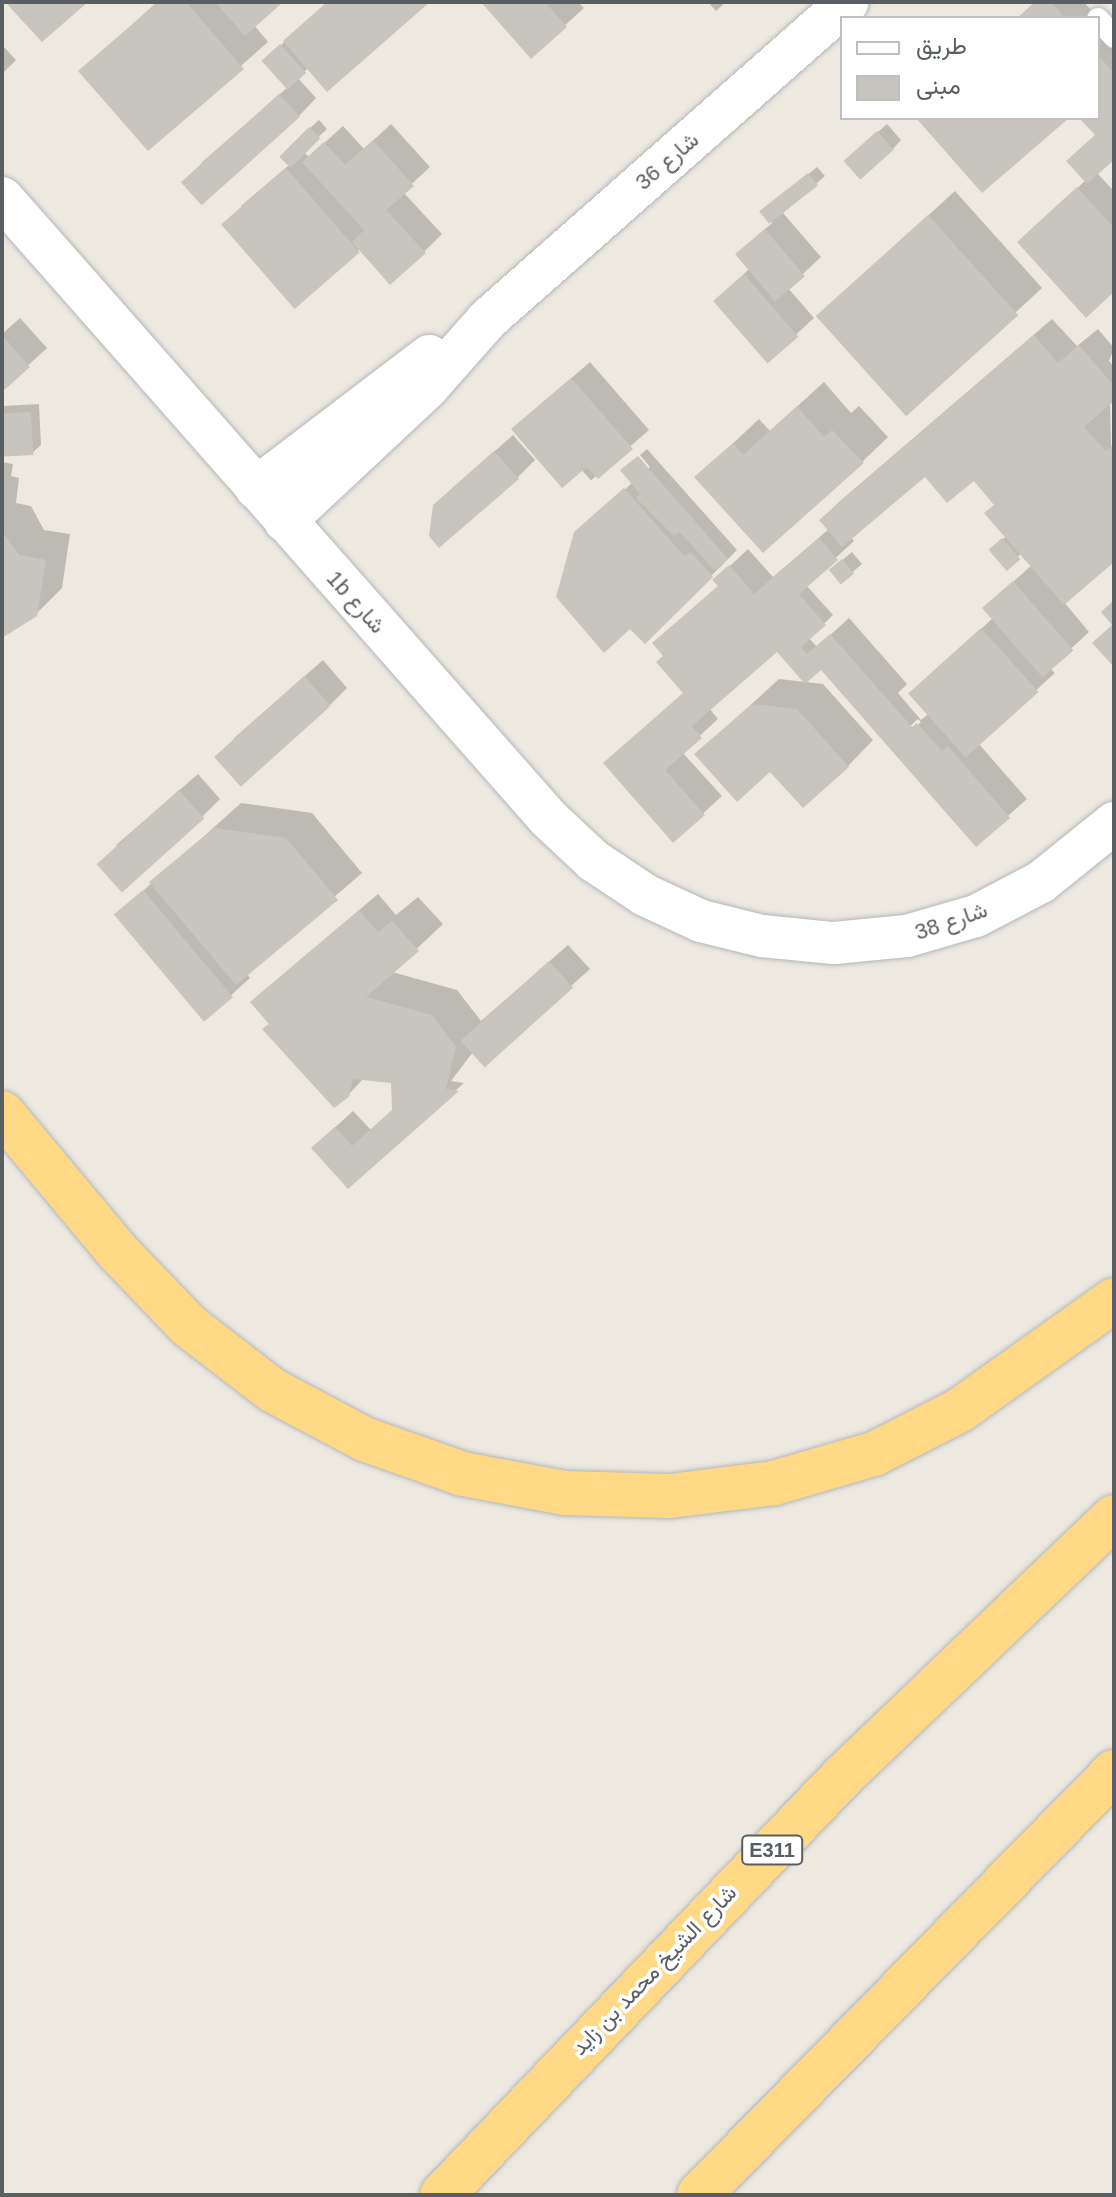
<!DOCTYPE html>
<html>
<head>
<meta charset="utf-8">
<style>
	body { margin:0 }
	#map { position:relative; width:1116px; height:2197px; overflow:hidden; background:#ede9e0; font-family:Arial,Vazirmatn,sans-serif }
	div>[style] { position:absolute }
	.shadow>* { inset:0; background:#0003; transform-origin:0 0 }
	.building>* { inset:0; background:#c8c4be; transform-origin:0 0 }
	.roads { filter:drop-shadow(0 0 2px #b3b7bc) drop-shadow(0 0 2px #b3b7bc) }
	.lane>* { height:22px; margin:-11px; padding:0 11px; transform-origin:11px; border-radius:11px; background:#fff }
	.street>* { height:42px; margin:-21px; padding:0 21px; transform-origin:21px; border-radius:21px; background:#fff }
	.highway>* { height:44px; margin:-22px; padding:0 22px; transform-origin:22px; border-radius:22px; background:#ffd985 }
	span { translate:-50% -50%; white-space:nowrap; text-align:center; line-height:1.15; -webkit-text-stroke:7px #fff; paint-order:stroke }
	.shield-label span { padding:2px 6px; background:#fff; border:2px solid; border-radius:6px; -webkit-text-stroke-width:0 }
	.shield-label { font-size:20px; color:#595e62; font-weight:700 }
	.street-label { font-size:22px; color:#595e62 }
	.frame { position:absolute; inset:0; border:4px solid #595e62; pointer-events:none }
	.legend { position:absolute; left:840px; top:16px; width:260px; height:104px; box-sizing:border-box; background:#fff; border:2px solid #bdbfc0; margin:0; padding:10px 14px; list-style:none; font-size:24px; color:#595e62 }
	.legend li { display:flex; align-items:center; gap:16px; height:40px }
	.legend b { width:40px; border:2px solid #bdbfc0 }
</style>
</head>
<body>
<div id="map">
	<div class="shadow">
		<div style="clip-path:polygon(157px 2px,280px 2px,254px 25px,268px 42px,148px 148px,81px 71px)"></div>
		<div style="clip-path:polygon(327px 2px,427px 2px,309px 67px,298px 78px,316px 98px,299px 116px,200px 164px,288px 87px,264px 61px)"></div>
		<div style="clip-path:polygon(483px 2px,578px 2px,584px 8px,531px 56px)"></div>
		<div style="clip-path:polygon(708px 2px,726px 2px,716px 11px)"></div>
		<div style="clip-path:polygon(1035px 2px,1084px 2px,1098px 18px,1018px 18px)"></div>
		<div style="clip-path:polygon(1098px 18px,1114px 36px,1114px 158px,1097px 173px,1114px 191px,1114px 290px,1037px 225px,1086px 180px,1096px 134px,1082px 118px,1098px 118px)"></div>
		<div style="clip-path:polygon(2px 45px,16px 60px,2px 74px)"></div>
		<div style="clip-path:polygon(319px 120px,327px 129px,303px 151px,309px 157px,343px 126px,364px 149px,391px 124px,430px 167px,403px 192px,442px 234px,424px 252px,360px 249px,294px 306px,241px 206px,289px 165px,289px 147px)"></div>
		<div style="clip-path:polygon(887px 124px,901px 140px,893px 149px,855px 152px)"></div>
		<div style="clip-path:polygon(817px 167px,825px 176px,783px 213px,821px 257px,788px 288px,814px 318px,767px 361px,715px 301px,750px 268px,756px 237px,772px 223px,772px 205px)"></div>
		<div style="clip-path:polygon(955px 191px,1042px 288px,906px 413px,844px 292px)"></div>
		<div style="clip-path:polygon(20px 318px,47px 348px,2px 389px,2px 334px)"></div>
		<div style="clip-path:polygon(evenodd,1052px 319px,1077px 346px,1098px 329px,1114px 348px,1109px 361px,1114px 367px,1110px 402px,1114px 560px,1064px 602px,1089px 632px,1050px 668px,1055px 673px,978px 743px,1027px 799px,976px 844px,821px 668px,777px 649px,709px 708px,718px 719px,682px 752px,722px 796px,673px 841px,606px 763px,685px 692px,655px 643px,719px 585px,715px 580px,748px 549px,773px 577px,829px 529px,821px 520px,839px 502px,1052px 319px,933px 467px,974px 478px,996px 504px,1007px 536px,1000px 541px,1006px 567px,1022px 553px,1032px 565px,984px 608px,993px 618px,928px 677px,928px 714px,921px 720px,898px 693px,907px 684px,849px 618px,817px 647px,809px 638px,833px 615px,806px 585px,854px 541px,851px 537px,933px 467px,1052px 319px,918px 719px,921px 722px,907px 735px,907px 729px,918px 719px)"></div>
		<div style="left:590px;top:362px;width:90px;height:77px;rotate:49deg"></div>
		<div style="clip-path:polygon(824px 382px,851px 413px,859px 406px,888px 437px,862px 462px,697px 477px,759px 419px,770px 431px)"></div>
		<div style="clip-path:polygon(39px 404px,41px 445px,32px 453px,2px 454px,2px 406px)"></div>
		<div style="clip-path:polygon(513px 435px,535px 460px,517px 478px,454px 487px)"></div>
		<div style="clip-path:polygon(647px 449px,737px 550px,645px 642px,576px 533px,650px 467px,640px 455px)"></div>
		<div style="clip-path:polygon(2px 462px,13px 464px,11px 476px,19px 478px,16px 503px,31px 506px,44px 530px,70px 534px,62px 588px,36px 614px,2px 635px)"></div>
		<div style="clip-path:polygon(852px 552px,862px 564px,841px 582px,840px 562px)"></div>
		<div style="clip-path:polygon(323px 660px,347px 688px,330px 705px,233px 739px)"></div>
		<div style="clip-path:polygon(779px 679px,823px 684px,873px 740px,848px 766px,770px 769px,697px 754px)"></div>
		<div style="clip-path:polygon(198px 774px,220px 799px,202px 817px,115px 846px)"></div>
		<div style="clip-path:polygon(241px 803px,312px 813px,362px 873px,246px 973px,250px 978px,206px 1018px,116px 915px)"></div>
		<div style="clip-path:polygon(378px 894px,396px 915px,418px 897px,443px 924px,392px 972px,457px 990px,481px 1021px,568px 945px,590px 969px,484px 1064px,473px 1052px,451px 1081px,464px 1083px,348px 1186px,331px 1131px,353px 1111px,371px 1130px,394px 1109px,393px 1081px,364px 1078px,348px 1095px,271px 1023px,271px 985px)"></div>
	</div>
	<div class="building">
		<div style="clip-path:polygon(5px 2px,88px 2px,42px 42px)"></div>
		<div style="clip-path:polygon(158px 2px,186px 2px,244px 69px,148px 151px,78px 71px)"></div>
		<div style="clip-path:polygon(215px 2px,283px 2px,245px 36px)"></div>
		<div style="clip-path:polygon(327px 2px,430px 2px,327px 92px,283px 41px)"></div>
		<div style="clip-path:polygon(481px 2px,545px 2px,567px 27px,531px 59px)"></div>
		<div style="clip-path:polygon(1035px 2px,1051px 2px,1065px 18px,1017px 18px)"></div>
		<div style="left:280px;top:44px;width:39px;height:25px;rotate:48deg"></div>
		<div style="clip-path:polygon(1098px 55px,1114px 73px,1114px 160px,1087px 184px,1066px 161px,1095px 135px,1079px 118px,1098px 118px)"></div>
		<div style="left:279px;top:94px;width:31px;height:132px;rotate:48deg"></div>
		<div style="clip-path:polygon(916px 118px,1069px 118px,982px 193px)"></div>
		<div style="left:309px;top:127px;width:16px;height:42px;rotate:45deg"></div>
		<div style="left:877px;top:131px;width:25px;height:45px;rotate:48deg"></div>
		<div style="clip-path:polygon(373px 140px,414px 186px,386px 210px,426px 253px,390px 285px,352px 242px,364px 230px,302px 162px,324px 142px,345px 165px)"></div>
		<div style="left:286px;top:168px;width:112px;height:86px;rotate:49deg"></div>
		<div style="left:808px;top:173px;width:16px;height:62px;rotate:52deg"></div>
		<div style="clip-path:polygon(1077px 187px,1114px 228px,1114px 292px,1086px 318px,1017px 242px)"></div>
		<div style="left:928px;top:215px;width:135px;height:151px;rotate:48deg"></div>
		<div style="left:765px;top:229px;width:62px;height:39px;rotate:50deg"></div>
		<div style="left:744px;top:274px;width:83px;height:41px;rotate:49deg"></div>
		<div style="clip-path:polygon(2px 335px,30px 367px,2px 392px)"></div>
		<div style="clip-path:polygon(1034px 335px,1058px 363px,1079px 345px,1114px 386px,1114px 401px,1084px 427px,1106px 451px,1114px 444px,1114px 562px,1064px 605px,984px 513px,994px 505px,974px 481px,947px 503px,925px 477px,842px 547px,819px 520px)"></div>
		<div style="clip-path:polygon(571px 378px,633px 449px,598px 479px,587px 467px,562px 488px,511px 429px)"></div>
		<div style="clip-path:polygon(797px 406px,824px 437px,832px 430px,864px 463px,763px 553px,694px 477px,733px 443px,743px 455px)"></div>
		<div style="left:31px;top:412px;width:43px;height:29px;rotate:87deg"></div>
		<div style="clip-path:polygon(494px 451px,519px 479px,439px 548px,429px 536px,433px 505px)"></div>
		<div style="clip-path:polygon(638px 456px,728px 559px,714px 570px,680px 532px,674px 536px,636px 498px,640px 494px,620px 470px)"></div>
		<div style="clip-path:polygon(624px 488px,684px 556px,691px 552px,713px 577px,645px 644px,630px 629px,604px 653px,556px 597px,574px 532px)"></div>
		<div style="clip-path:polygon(2px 531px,19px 555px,46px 560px,37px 616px,2px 638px)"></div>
		<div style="clip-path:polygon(819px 538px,838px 560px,799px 594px,826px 625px,801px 647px,807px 654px,830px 634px,912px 727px,917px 723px,942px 751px,948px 746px,1010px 818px,976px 847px,821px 670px,805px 684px,777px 652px,692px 726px,702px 738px,665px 770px,705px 815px,673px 843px,603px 763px,683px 693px,656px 662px,663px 656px,652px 643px,718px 586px,712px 580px,729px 565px,754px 594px)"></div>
		<div style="left:1002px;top:538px;width:28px;height:18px;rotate:49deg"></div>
		<div style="left:842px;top:559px;width:19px;height:17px;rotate:51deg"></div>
		<div style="left:1013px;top:581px;width:92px;height:41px;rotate:49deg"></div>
		<div style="clip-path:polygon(1114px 600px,1114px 667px,1092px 643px,1112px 625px,1101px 612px)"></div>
		<div style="left:981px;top:628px;width:86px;height:98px;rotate:48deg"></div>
		<div style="left:304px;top:676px;width:40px;height:121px;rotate:48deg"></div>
		<div style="clip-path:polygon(752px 704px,797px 709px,849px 767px,803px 808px,770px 772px,737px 802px,694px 754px)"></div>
		<div style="left:179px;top:790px;width:38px;height:111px;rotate:48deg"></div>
		<div style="clip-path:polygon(214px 828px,286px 838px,338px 900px,236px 985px,149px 882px)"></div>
		<div style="left:143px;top:890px;width:140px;height:38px;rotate:50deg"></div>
		<div style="clip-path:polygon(359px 910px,378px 932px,392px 921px,419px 951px,366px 997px,432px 1015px,456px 1047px,446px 1089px,459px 1091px,348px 1189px,311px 1148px,335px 1127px,352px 1146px,392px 1110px,391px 1083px,353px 1079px,349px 1097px,334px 1108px,262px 1029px,269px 1024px,250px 1002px)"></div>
		<div style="left:549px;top:961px;width:36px;height:119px;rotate:48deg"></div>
	</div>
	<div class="roads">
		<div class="lane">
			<div style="left:1098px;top:19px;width:24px;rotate:48deg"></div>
		</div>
		<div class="street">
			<div style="left:2px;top:198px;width:826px;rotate:48.63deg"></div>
			<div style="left:548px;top:818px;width:63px;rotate:43.1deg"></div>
			<div style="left:594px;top:861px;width:61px;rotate:33.7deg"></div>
			<div style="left:645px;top:895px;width:62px;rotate:24.9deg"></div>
			<div style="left:701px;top:921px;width:63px;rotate:13.8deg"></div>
			<div style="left:762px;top:936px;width:72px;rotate:5.6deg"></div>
			<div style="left:834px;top:943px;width:73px;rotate:-5.5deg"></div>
			<div style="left:907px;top:936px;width:72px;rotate:-16.2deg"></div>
			<div style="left:976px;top:916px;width:73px;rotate:-27.6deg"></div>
			<div style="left:1041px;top:882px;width:94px;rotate:-38.9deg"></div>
			<div style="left:256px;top:488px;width:218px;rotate:-37.3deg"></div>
			<div style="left:285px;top:521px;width:195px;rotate:-43.1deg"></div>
			<div style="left:427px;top:388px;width:92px;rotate:-48.5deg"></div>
			<div style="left:488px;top:319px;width:479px;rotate:-41.4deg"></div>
		</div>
		<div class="highway">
			<div style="left:2px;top:1113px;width:180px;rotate:50.2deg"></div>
			<div style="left:117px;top:1251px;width:104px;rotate:46.2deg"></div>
			<div style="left:189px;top:1326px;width:105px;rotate:37.6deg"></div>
			<div style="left:272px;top:1390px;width:104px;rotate:28deg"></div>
			<div style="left:364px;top:1439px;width:105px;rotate:19.5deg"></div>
			<div style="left:463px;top:1474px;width:104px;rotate:10.6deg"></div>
			<div style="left:565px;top:1493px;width:105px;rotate:1.6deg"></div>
			<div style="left:670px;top:1496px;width:105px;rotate:-7.1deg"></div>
			<div style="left:774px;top:1483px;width:104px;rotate:-16.2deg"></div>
			<div style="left:874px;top:1454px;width:97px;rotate:-27.1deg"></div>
			<div style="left:960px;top:1410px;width:189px;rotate:-35.5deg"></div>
			<div style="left:442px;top:2195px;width:579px;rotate:-46.26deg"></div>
			<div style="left:842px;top:1777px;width:376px;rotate:-43.7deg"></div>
			<div style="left:699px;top:2195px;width:593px;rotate:-45.55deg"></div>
		</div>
	</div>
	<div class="shield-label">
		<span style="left:772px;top:1850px">E311</span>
	</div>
	<div class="street-label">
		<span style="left:667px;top:161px;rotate:-41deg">شارع 36</span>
		<span style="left:356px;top:602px;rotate:48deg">1b شارع</span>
		<span style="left:951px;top:921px;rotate:-19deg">شارع 38</span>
		<span style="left:654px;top:1970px;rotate:-46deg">شارع الشيخ محمد بن زايد</span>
	</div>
	<div class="frame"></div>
	<ul class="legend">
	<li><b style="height:10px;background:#fff"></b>طريق</li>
	<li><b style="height:22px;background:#c8c4be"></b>مبنى</li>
	</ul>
</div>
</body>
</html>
